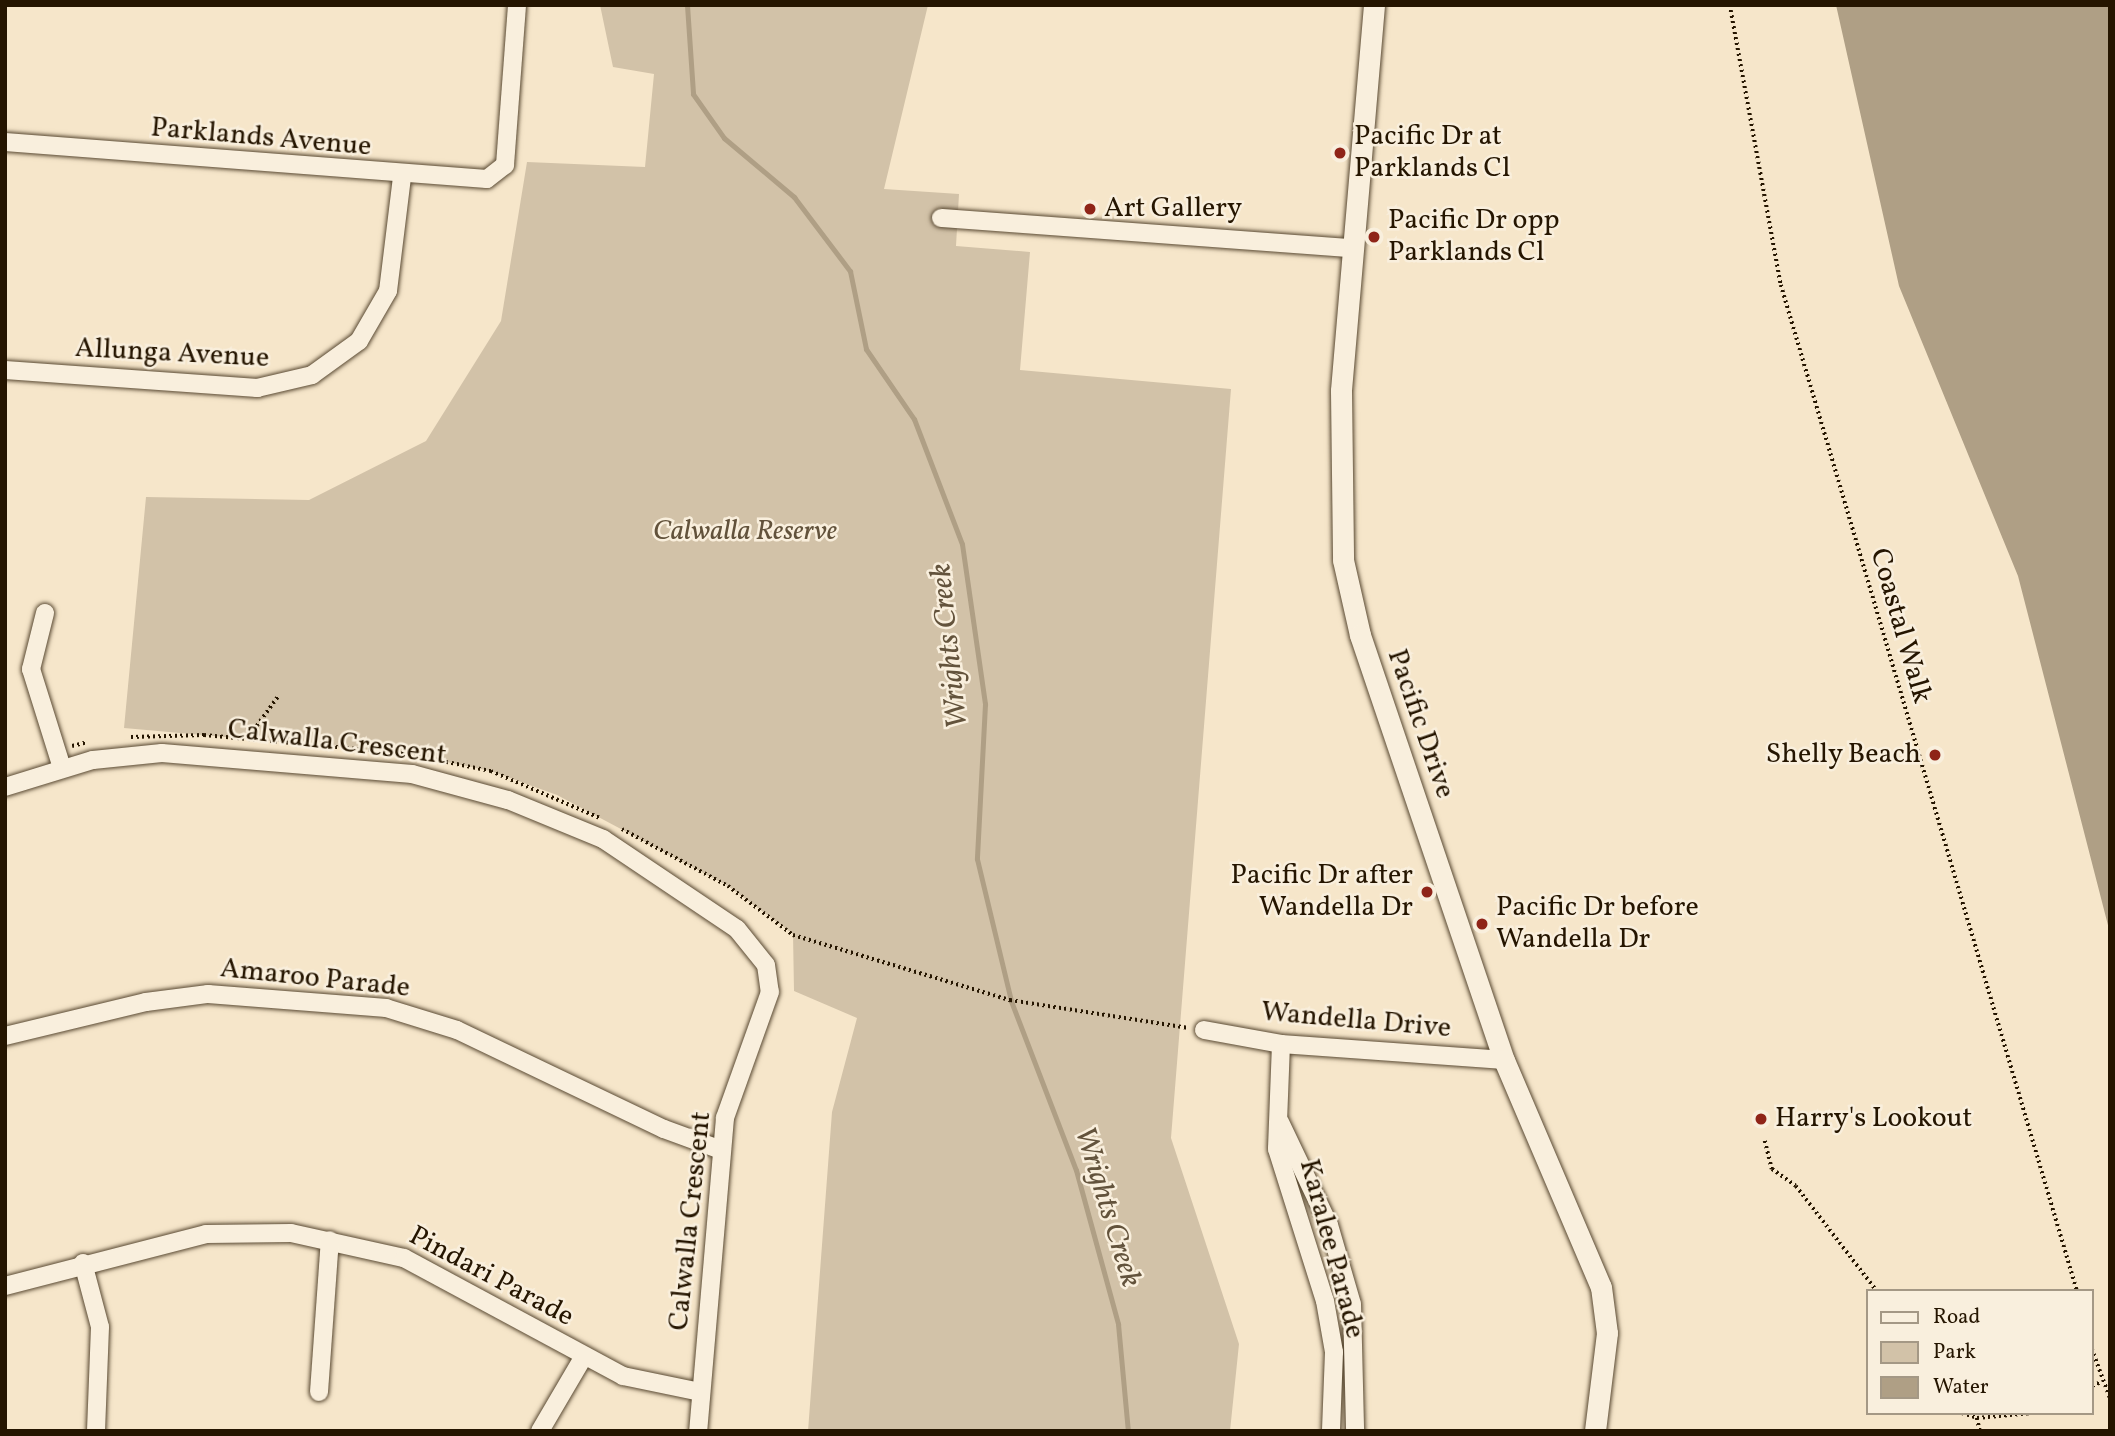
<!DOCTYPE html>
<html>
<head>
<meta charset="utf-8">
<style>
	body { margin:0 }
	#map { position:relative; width:2115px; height:1436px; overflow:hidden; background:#f6e6ca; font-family:Vollkorn,serif }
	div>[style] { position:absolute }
	.green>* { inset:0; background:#d2c2a8 }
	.water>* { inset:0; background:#af9f85 }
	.stream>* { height:5px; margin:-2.5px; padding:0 2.5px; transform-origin:2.5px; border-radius:2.5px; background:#af9f85 }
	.path>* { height:3.5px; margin-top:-1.75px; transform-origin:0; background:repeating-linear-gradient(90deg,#251500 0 2px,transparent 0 5.5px) }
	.roads { filter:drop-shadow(0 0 2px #594932) drop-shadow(0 0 2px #594932) }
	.minor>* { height:18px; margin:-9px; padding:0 9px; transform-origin:9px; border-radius:9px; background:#f9efdd }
	.tertiary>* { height:21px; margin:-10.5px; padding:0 10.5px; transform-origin:10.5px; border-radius:10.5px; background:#f9efdd }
	.dots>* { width:19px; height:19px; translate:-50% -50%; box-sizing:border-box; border:4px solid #f9efdd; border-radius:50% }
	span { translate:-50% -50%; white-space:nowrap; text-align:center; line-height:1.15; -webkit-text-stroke:5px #f9efdd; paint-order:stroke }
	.poi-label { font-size:28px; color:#251500 }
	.left { translate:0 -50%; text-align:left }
	.right { translate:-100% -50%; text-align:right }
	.street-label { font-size:28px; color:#251500 }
	.park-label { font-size:28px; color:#62523b; font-style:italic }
	.water-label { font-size:30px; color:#63533c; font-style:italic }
	.frame { position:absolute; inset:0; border:7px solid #251500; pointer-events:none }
	.legend { position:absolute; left:1866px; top:1289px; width:228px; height:126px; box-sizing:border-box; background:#f9efdd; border:2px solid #a49885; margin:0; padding:9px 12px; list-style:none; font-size:21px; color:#251500 }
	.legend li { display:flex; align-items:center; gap:14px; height:35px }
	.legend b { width:35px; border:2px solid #a49885 }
</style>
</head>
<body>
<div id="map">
	<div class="green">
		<div style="clip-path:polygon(600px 5px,928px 5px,884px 189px,959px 194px,956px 246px,1030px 252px,1020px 370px,1231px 389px,1171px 1138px,1239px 1344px,1230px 1431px,808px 1431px,832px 1112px,857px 1018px,794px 991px,793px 934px,728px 886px,557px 795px,491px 771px,403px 753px,124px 728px,146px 497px,309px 500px,426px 441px,501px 321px,527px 162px,645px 167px,654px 74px,613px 67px)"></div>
	</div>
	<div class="water">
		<div style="clip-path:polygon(1836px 5px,2110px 5px,2110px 933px,2018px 576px,1899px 286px)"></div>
	</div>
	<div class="stream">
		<div style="left:687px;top:5px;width:89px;rotate:86.1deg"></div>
		<div style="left:693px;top:94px;width:54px;rotate:54.8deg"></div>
		<div style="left:724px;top:138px;width:92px;rotate:40.1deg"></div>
		<div style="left:794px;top:197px;width:93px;rotate:52.9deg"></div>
		<div style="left:850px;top:271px;width:80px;rotate:78.4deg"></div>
		<div style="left:866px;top:349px;width:85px;rotate:55.6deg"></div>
		<div style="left:914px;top:419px;width:134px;rotate:69deg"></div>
		<div style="left:962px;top:544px;width:162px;rotate:81.8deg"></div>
		<div style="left:985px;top:704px;width:155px;rotate:93deg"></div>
		<div style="left:977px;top:859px;width:146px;rotate:76.5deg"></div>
		<div style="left:1011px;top:1001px;width:181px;rotate:69deg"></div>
		<div style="left:1076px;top:1170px;width:160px;rotate:74.7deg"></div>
		<div style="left:1118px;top:1324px;width:107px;rotate:84.7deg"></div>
	</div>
	<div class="path">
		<div style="left:1730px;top:5px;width:285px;rotate:79.7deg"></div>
		<div style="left:1781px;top:285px;width:1049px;rotate:73.6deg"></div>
		<div style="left:131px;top:737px;width:73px;rotate:-1.6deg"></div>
		<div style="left:204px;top:735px;width:200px;rotate:5.2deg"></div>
		<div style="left:403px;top:753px;width:90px;rotate:11.6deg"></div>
		<div style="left:491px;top:771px;width:119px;rotate:23.3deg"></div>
		<div style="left:247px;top:739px;width:54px;rotate:-54deg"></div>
		<div style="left:72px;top:746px;width:16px;rotate:-14deg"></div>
		<div style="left:622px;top:829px;width:120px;rotate:28.3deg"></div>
		<div style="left:728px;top:886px;width:81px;rotate:37deg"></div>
		<div style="left:793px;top:935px;width:227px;rotate:16.7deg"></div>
		<div style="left:1010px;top:1000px;width:181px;rotate:8.9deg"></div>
		<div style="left:1765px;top:1141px;width:29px;rotate:76deg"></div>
		<div style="left:1772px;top:1169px;width:29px;rotate:35deg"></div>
		<div style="left:1796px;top:1186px;width:133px;rotate:52.4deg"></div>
		<div style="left:2092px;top:1349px;width:52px;rotate:69.8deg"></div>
		<div style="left:2092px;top:1386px;width:10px;rotate:-24deg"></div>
		<div style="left:1962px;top:1413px;width:16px;rotate:18deg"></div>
		<div style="left:1977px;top:1418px;width:13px;rotate:77deg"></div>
		<div style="left:1977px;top:1418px;width:55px;rotate:-5.2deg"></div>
	</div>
	<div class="roads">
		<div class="minor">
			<div style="left:5px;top:142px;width:483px;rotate:4.4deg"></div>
			<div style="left:487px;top:179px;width:23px;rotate:-38deg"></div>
			<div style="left:505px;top:165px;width:160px;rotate:-85.7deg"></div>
			<div style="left:941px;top:218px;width:413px;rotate:4.2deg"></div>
			<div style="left:5px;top:370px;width:253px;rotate:4.1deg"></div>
			<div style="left:257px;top:388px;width:57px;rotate:-13.3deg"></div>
			<div style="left:312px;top:375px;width:58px;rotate:-35.9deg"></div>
			<div style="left:359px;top:341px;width:58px;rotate:-59.9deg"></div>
			<div style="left:388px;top:291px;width:115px;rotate:-83deg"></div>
			<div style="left:45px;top:613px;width:58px;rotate:104deg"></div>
			<div style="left:31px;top:669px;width:104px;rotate:72.6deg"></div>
			<div style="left:5px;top:787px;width:92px;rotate:-17.1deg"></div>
			<div style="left:93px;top:760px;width:69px;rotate:-5.8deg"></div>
			<div style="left:162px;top:753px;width:251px;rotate:4.8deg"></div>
			<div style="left:412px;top:774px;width:99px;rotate:15.2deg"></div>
			<div style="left:508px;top:800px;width:103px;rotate:22.3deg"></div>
			<div style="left:603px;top:839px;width:161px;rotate:33.9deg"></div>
			<div style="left:737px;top:929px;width:46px;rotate:51.1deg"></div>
			<div style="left:766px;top:965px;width:27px;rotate:82deg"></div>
			<div style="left:770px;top:992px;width:134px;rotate:109.7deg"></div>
			<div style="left:725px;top:1118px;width:314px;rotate:94.9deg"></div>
			<div style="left:1204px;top:1030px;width:78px;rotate:10.3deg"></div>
			<div style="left:1281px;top:1044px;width:224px;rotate:4.1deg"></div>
			<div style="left:5px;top:1036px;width:145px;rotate:-13.6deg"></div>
			<div style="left:146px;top:1002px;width:63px;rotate:-7.4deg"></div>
			<div style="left:208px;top:994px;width:179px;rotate:4.5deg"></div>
			<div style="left:386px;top:1008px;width:74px;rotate:17.2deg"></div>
			<div style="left:457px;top:1030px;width:229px;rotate:25.6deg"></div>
			<div style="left:664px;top:1129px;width:61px;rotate:20.2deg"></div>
			<div style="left:1281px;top:1044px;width:105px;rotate:92.2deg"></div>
			<div style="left:1277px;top:1149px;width:159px;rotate:72.5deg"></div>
			<div style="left:1325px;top:1301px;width:52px;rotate:80deg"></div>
			<div style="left:1334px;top:1352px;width:79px;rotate:92.2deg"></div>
			<div style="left:1280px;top:1122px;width:114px;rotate:64.6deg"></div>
			<div style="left:1329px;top:1225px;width:82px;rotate:73.8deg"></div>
			<div style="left:1352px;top:1304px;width:127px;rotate:88.6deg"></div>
			<div style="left:83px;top:1263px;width:66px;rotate:75.1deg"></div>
			<div style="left:100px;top:1327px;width:104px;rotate:92.2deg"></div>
			<div style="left:5px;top:1286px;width:208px;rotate:-14.5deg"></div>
			<div style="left:206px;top:1234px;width:85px;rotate:-0.7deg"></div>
			<div style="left:291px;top:1233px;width:116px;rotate:12.5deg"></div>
			<div style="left:404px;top:1258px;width:249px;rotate:28.3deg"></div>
			<div style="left:623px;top:1376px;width:79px;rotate:11.7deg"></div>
			<div style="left:319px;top:1392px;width:152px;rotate:-85.9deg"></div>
			<div style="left:540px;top:1431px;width:87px;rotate:-59.6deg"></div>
		</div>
		<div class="tertiary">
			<div style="left:1374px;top:5px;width:387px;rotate:94.9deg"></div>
			<div style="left:1341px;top:391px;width:169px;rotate:89.3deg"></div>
			<div style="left:1343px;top:560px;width:77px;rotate:77.2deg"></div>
			<div style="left:1360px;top:635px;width:449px;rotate:71.3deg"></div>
			<div style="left:1504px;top:1060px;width:247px;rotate:66.9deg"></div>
			<div style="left:1601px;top:1287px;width:46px;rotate:82.6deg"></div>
			<div style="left:1607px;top:1333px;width:99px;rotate:97deg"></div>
		</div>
	</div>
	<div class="dots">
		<div style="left:1340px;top:153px;background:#8f2418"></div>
		<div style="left:1090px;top:209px;background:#8f2418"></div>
		<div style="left:1374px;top:237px;background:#8f2418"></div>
		<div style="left:1935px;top:755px;background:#8f2418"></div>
		<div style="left:1427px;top:892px;background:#8f2418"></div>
		<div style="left:1482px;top:924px;background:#8f2418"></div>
		<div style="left:1761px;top:1119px;background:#8f2418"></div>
	</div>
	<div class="poi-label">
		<span class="left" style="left:1354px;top:153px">Pacific Dr at<br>Parklands Cl</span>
		<span class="left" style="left:1104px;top:209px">Art Gallery</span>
		<span class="left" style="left:1388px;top:237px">Pacific Dr opp<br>Parklands Cl</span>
		<span class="right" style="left:1921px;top:755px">Shelly Beach</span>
		<span class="right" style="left:1413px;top:892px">Pacific Dr after<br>Wandella Dr</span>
		<span class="left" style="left:1496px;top:924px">Pacific Dr before<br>Wandella Dr</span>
		<span class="left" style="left:1775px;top:1119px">Harry's Lookout</span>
	</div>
	<div class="street-label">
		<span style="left:261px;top:138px;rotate:5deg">Parklands Avenue</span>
		<span style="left:172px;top:354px;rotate:3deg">Allunga Avenue</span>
		<span style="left:1900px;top:626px;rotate:74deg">Coastal Walk</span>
		<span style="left:1420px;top:724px;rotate:71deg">Pacific Drive</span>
		<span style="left:337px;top:743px;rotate:7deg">Calwalla Crescent</span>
		<span style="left:315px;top:979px;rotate:6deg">Amaroo Parade</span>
		<span style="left:1356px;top:1021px;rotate:5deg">Wandella Drive</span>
		<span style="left:691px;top:1221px;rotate:-84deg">Calwalla Crescent</span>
		<span style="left:1331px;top:1249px;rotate:75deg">Karalee Parade</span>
		<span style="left:491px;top:1277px;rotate:28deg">Pindari Parade</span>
	</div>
	<div class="park-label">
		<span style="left:745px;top:532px">Calwalla Reserve</span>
	</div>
	<div class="water-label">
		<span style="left:950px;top:646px;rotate:-96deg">Wrights Creek</span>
		<span style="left:1107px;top:1207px;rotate:73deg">Wrights Creek</span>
	</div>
	<div class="frame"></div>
	<ul class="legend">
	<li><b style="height:9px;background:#f9efdd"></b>Road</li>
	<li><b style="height:19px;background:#d2c2a8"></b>Park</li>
	<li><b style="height:19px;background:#af9f85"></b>Water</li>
	</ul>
</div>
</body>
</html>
